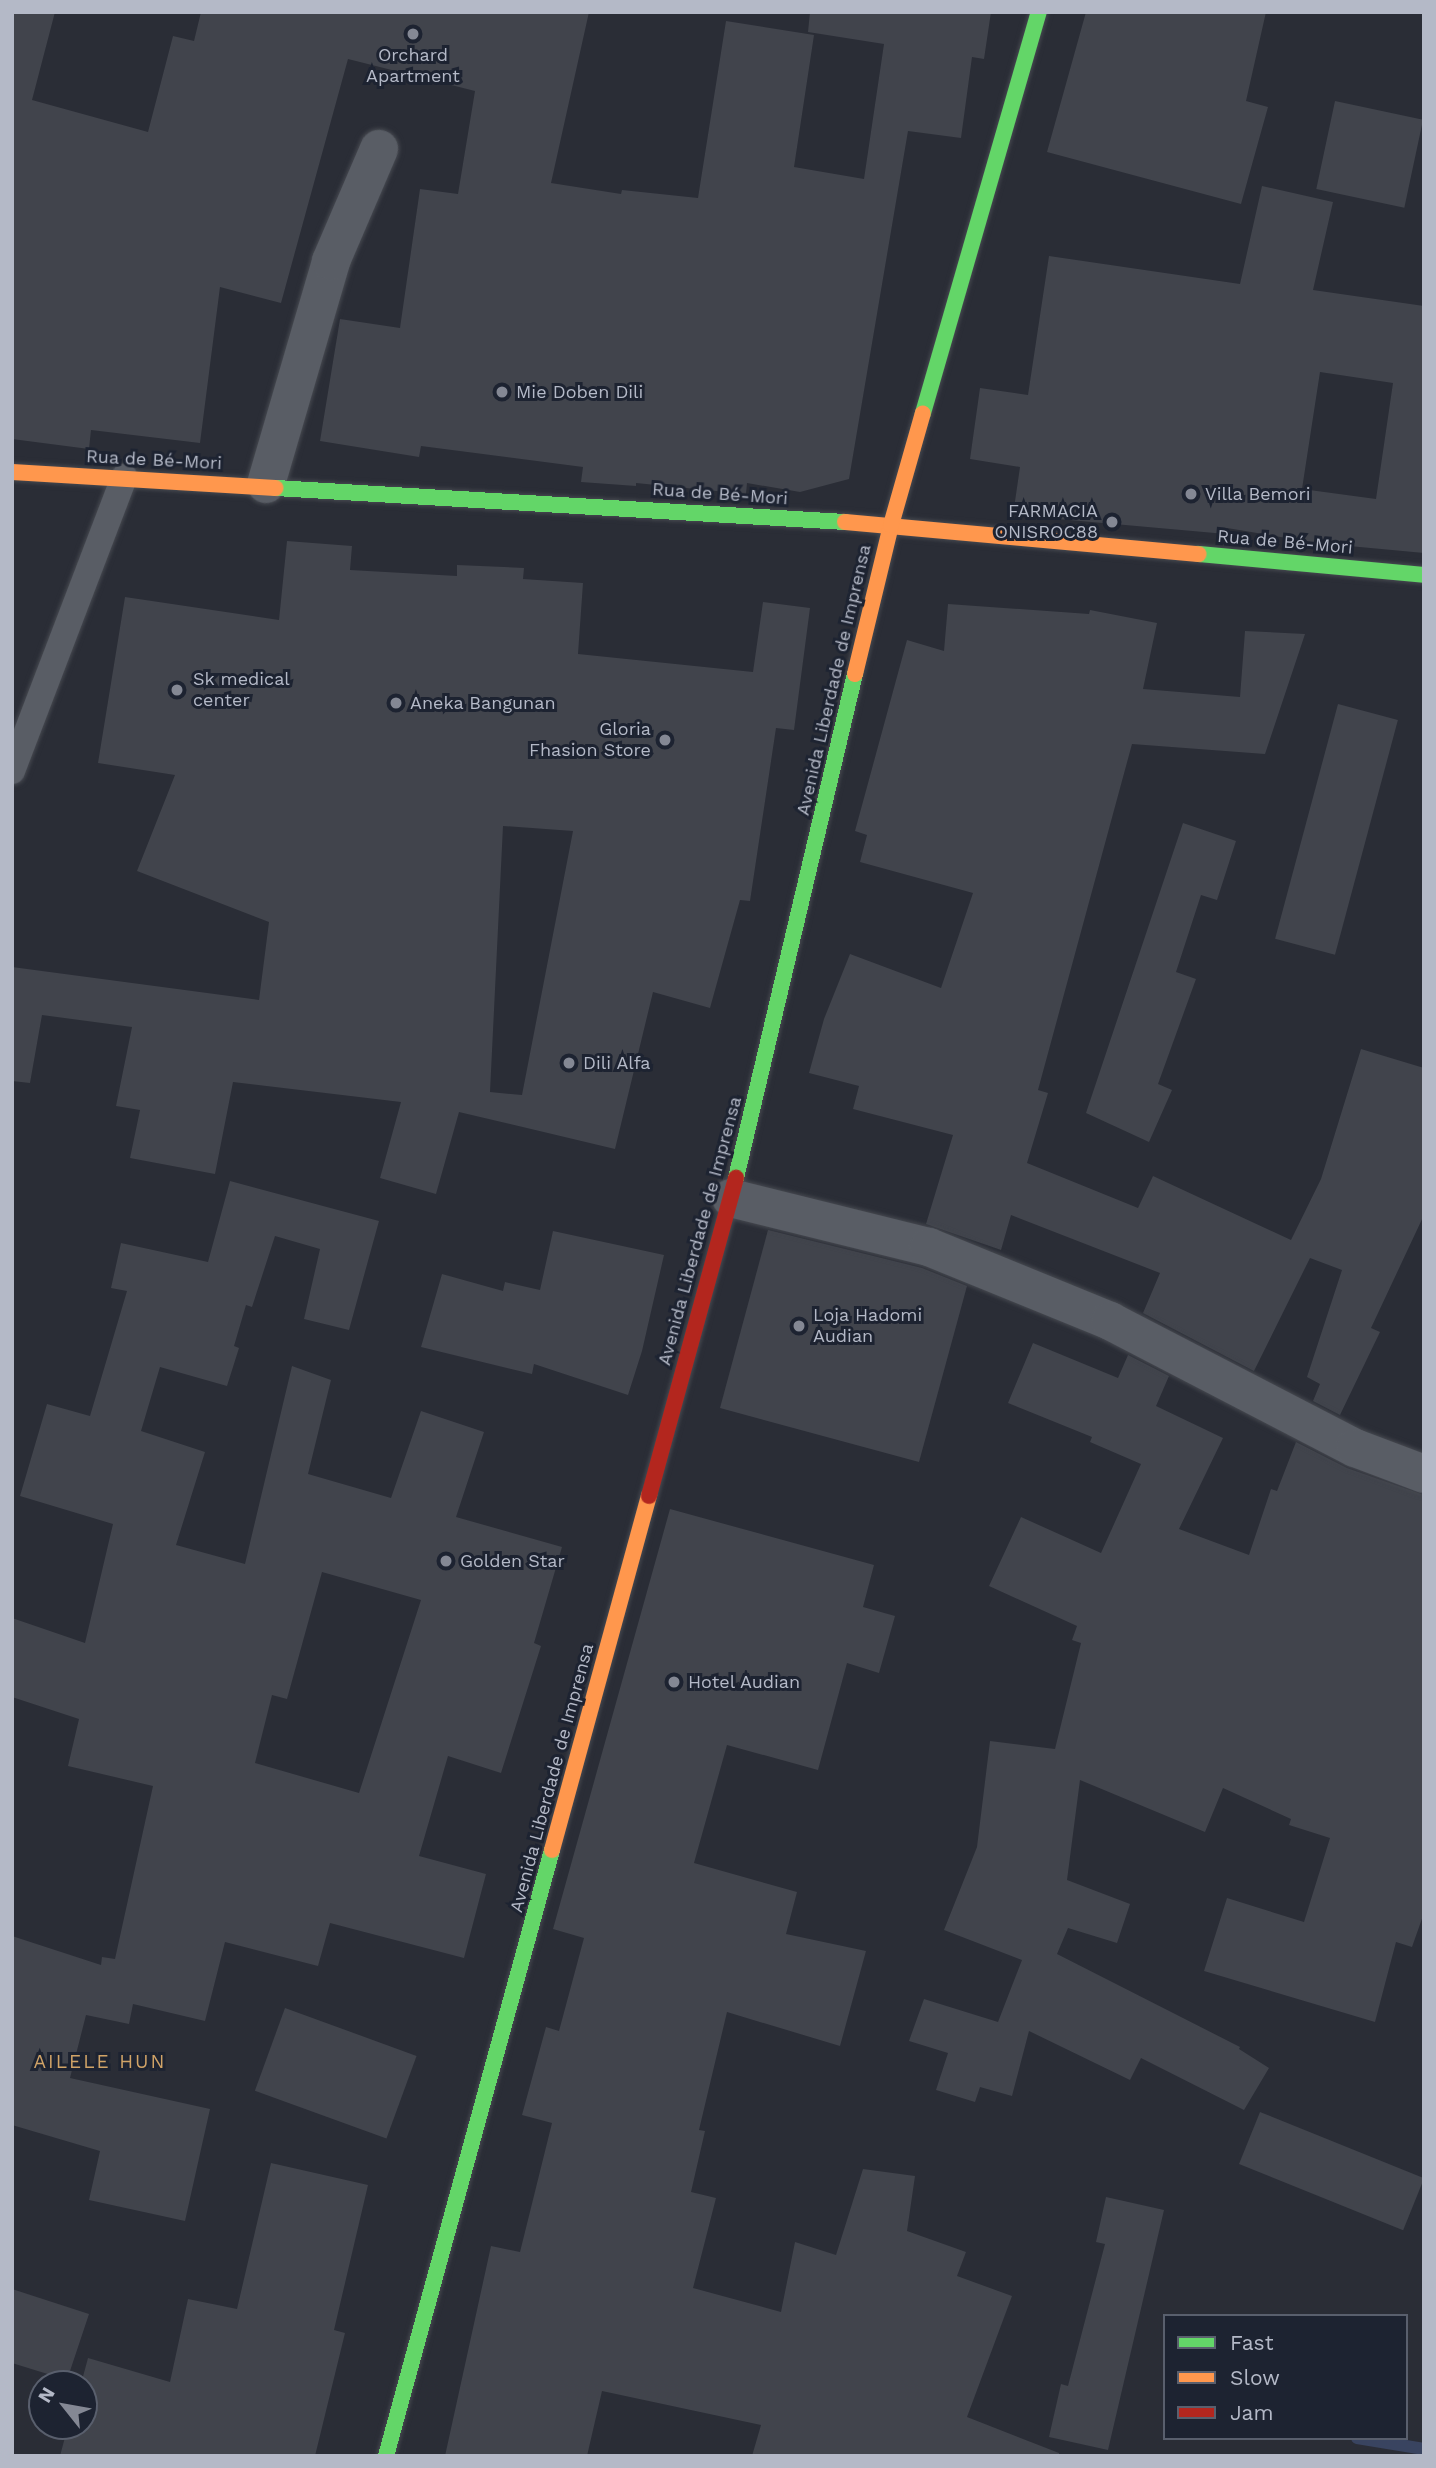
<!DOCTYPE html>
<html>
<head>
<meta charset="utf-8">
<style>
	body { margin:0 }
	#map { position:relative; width:1436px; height:2468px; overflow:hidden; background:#2a2d36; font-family:"Work Sans",sans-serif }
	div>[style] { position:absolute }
	.stream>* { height:12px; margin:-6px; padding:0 6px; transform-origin:6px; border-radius:6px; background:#394460 }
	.building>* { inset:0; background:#41444c; transform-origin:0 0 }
	.roads { filter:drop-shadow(0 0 2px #464950) drop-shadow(0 0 2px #464950) }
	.lane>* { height:26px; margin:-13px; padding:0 13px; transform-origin:13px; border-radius:13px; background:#595d65 }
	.street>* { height:38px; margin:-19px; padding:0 19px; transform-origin:19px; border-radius:19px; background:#595d65 }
	.fast>* { height:16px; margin:-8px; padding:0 8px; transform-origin:8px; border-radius:8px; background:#63d668 }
	.slow>* { height:16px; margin:-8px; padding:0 8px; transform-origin:8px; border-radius:8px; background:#ff974d }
	.jam>* { height:16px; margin:-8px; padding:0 8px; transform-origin:8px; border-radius:8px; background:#b3261e }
	.dots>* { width:19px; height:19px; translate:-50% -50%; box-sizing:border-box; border:4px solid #1d2331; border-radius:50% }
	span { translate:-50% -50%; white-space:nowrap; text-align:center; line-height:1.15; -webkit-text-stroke:6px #1d2331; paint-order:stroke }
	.poi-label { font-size:18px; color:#b4b9c7 }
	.left { translate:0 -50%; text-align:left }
	.right { translate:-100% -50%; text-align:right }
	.street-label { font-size:18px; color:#b4b9c7 }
	.neighbourhood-label { font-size:19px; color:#d0a367; letter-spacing:2px }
	.frame { position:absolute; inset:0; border:14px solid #b4b9c7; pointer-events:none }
	.legend { position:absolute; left:1163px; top:2314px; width:245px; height:126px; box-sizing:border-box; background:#1d2331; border:2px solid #595f6d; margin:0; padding:9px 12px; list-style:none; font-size:21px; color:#b4b9c7 }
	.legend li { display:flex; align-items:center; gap:14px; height:35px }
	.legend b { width:35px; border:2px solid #595f6d }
	.north { position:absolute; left:28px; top:2370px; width:70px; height:70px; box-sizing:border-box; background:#1d2331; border:2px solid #595f6d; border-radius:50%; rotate:301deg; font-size:19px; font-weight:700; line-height:28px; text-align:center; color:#b4b9c7 }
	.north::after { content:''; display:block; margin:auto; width:24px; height:32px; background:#848894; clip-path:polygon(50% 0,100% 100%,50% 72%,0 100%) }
</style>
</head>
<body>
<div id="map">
	<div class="stream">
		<div style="left:1357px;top:2438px;width:68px;rotate:9.3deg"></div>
	</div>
	<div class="building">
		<div style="clip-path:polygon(12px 12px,55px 12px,32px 100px,148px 132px,173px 36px,194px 41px,201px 12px,589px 12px,551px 183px,621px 194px,622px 190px,698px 198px,726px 21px,814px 35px,794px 167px,864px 179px,884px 44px,808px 32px,810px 12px,991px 12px,984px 59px,972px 57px,961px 138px,908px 131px,849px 479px,800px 492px,747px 483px,746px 494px,636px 483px,636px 486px,581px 482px,583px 467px,421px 446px,419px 457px,320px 441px,340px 319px,400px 328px,420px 189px,458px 194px,475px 91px,348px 59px,281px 303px,220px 287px,200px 443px,91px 430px,89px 449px,12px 439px)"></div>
		<div style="clip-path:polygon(1086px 12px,1266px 12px,1246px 101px,1268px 107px,1241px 204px,1047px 152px)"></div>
		<div style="left:1335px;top:101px;width:90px;height:90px;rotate:12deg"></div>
		<div style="clip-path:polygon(evenodd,1262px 186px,1333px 202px,1313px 290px,1424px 306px,1424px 553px,1317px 543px,1227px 528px,1226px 534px,1013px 515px,1020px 467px,970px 459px,980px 388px,1028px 395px,1049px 256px,1240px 284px,1262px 186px,1320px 372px,1393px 383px,1376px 499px,1302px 489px,1320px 372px)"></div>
		<div style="clip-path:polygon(evenodd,287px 541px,352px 546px,350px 570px,457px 576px,457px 565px,524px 568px,523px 579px,583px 583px,578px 654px,753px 672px,763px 602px,810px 608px,794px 730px,776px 728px,750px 901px,740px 900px,710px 1008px,653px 992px,615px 1149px,459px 1112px,436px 1194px,380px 1178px,401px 1102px,233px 1082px,215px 1174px,130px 1158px,140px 1110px,116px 1106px,132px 1027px,42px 1015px,30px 1083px,12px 1081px,12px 967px,259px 1000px,269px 922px,137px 871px,175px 775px,98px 763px,125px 597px,279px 620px,287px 541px,503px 826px,573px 831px,522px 1095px,490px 1092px,503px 826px)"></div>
		<div style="clip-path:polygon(948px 604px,1089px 614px,1090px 610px,1157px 623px,1143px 689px,1240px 697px,1245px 631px,1305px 634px,1265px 754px,1132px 744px,1038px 1090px,1048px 1093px,1027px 1163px,1138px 1208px,1153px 1176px,1291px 1240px,1321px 1179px,1361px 1049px,1424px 1068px,1424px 1215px,1371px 1328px,1380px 1332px,1340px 1415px,1313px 1401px,1320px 1384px,1307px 1377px,1342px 1270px,1310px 1258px,1254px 1371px,1143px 1313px,1160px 1273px,1011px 1215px,1001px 1250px,926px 1224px,953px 1135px,853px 1109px,859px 1086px,809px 1073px,824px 1019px,850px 954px,941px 988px,973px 893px,860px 862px,867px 835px,855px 831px,907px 640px,944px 651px)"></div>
		<div style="left:1338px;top:704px;width:62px;height:243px;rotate:15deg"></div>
		<div style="clip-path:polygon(1183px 823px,1236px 841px,1217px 900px,1201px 895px,1176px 972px,1196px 979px,1158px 1084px,1172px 1090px,1149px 1142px,1086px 1113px)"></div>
		<div style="clip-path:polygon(evenodd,230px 1181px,379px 1221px,349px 1330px,304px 1319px,320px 1249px,275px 1236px,252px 1307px,246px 1305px,234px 1346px,239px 1348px,227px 1386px,160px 1367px,141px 1431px,205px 1452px,176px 1545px,245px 1564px,292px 1366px,331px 1380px,308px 1474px,391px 1498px,421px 1411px,484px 1432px,456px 1517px,562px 1547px,534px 1643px,541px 1646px,501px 1773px,448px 1756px,419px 1856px,486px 1874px,464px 1958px,330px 1923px,318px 1966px,225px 1942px,205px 2021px,133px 2004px,129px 2024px,86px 2015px,70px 2078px,210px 2109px,185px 2221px,89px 2200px,100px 2151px,12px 2125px,12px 1936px,101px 1965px,102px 1957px,115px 1959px,153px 1786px,68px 1766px,79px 1719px,12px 1697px,12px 1618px,85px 1643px,113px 1524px,20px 1496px,47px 1404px,90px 1416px,127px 1291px,111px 1288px,121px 1243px,208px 1262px,230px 1181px,322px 1572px,421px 1600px,359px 1793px,255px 1763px,272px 1695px,287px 1699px,322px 1572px)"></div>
		<div style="clip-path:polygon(768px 1230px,922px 1268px,967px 1286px,919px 1462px,720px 1408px)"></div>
		<div style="clip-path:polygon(553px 1231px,664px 1255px,642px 1351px,628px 1395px,534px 1364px,532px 1374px,421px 1347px,442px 1274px,503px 1291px,505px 1282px,540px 1290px)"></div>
		<div style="clip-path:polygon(1033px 1343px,1118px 1378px,1128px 1355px,1169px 1376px,1156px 1406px,1223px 1438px,1179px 1529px,1249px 1555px,1271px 1489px,1277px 1491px,1296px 1442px,1347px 1468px,1424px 1495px,1424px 1913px,1412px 1947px,1396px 1942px,1375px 2022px,1204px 1971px,1227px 1898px,1304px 1922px,1330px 1838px,1289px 1825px,1291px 1819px,1223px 1788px,1205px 1832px,1080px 1780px,1067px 1880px,1130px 1904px,1117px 1943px,1068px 1928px,1057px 1954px,1240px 2047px,1239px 2049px,1269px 2068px,1244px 2110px,1141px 2058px,1130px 2080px,1029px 2031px,1012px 2096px,980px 2087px,975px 2102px,936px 2090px,948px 2053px,909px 2041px,924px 1999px,998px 2022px,1022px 1960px,944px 1930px,977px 1847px,990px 1741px,1055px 1749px,1081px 1643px,1072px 1640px,1077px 1626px,989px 1586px,1021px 1517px,1101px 1553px,1141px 1464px,1090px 1442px,1092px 1437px,1008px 1403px)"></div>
		<div style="clip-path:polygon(670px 1509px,874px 1565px,863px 1607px,895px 1616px,879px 1673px,847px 1663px,818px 1770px,727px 1745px,694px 1863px,797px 1892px,786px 1934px,866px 1951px,840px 2046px,727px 2012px,699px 2130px,705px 2131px,691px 2192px,716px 2198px,693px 2288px,781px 2312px,795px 2242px,836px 2255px,863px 2169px,915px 2176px,907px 2231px,966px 2252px,957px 2276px,1012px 2296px,967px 2417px,1059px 2453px,1059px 2456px,752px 2456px,761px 2425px,602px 2391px,587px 2456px,445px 2456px,491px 2246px,520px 2252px,552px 2123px,522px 2115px,546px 2027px,559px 2031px,584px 1938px,553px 1929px)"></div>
		<div style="left:285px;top:2008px;width:140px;height:88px;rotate:20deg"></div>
		<div style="left:1260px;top:2112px;width:177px;height:56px;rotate:22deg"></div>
		<div style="clip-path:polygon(271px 2163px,368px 2185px,334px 2330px,345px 2333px,315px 2456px,60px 2456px,68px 2426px,84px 2426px,84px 2384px,81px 2384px,88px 2358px,170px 2382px,188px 2299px,237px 2309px)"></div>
		<div style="clip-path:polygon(1106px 2197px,1164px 2210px,1108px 2450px,1049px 2437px,1061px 2384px,1068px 2386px,1105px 2244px,1096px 2242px)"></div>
		<div style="clip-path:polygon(12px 2289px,89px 2314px,67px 2380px,12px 2363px)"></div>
	</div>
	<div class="roads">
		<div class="lane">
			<div style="left:12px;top:771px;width:315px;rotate:-69.1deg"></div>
		</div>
		<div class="street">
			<div style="left:266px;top:484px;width:232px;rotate:-73.7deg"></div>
			<div style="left:331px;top:261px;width:122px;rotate:-66.8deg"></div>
			<div style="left:731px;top:1198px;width:204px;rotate:13.9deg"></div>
			<div style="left:929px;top:1247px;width:196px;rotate:22.2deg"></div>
			<div style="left:1110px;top:1321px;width:276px;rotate:27.4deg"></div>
			<div style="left:1355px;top:1448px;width:74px;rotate:20.6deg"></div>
		</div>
		<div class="fast">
			<div style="left:923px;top:413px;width:417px;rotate:-73.9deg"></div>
			<div style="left:276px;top:488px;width:570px;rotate:3.42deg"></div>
			<div style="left:1199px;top:554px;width:226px;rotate:5.3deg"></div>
			<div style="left:736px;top:1178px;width:518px;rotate:-76.72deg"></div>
			<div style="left:386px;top:2456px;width:628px;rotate:-74.68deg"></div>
		</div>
		<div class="slow">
			<div style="left:12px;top:472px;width:264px;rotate:3.5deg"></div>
			<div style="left:845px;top:522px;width:355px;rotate:5.2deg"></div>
			<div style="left:855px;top:674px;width:153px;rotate:-76.4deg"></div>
			<div style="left:891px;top:525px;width:116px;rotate:-74.1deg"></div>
			<div style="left:552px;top:1850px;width:367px;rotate:-74.7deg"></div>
		</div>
		<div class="jam">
			<div style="left:649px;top:1496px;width:330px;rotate:-74.7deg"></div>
		</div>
	</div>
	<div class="dots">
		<div style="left:413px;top:34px;background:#848894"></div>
		<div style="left:502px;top:392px;background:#848894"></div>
		<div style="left:1191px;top:494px;background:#848894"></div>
		<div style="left:1112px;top:522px;background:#848894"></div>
		<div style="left:177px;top:690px;background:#848894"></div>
		<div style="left:396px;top:703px;background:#848894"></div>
		<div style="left:665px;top:740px;background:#848894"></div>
		<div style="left:569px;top:1063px;background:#848894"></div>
		<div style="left:799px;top:1326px;background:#848894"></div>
		<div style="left:446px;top:1561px;background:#848894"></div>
		<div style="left:674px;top:1682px;background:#848894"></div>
	</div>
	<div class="poi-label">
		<span style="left:413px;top:66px">Orchard<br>Apartment</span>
		<span class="left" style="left:516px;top:392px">Mie Doben Dili</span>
		<span class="left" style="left:1205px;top:494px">Villa Bemori</span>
		<span class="right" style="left:1098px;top:522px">FARMACIA<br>ONISROC88</span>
		<span class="left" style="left:193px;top:690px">Sk medical<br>center</span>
		<span class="left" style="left:410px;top:703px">Aneka Bangunan</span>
		<span class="right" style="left:651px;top:740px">Gloria<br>Fhasion Store</span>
		<span class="left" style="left:583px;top:1063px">Dili Alfa</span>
		<span class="left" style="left:813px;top:1326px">Loja Hadomi<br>Audian</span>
		<span class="left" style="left:460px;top:1561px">Golden Star</span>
		<span class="left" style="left:688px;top:1682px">Hotel Audian</span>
	</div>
	<div class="street-label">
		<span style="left:154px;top:460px;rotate:3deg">Rua de Bé-Mori</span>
		<span style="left:720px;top:494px;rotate:4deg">Rua de Bé-Mori</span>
		<span style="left:1285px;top:542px;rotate:5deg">Rua de Bé-Mori</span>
		<span style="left:834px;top:680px;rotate:-77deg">Avenida Liberdade de Imprensa</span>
		<span style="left:700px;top:1231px;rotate:-75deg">Avenida Liberdade de Imprensa</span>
		<span style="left:552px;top:1778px;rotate:-75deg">Avenida Liberdade de Imprensa</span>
	</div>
	<div class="neighbourhood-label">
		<span style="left:100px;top:2062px">AILELE HUN</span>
	</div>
	<div class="frame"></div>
	<ul class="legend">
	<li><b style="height:9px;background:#63d668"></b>Fast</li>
	<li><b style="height:9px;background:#ff974d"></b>Slow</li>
	<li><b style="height:9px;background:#b3261e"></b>Jam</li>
	</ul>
	<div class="north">N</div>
</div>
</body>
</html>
